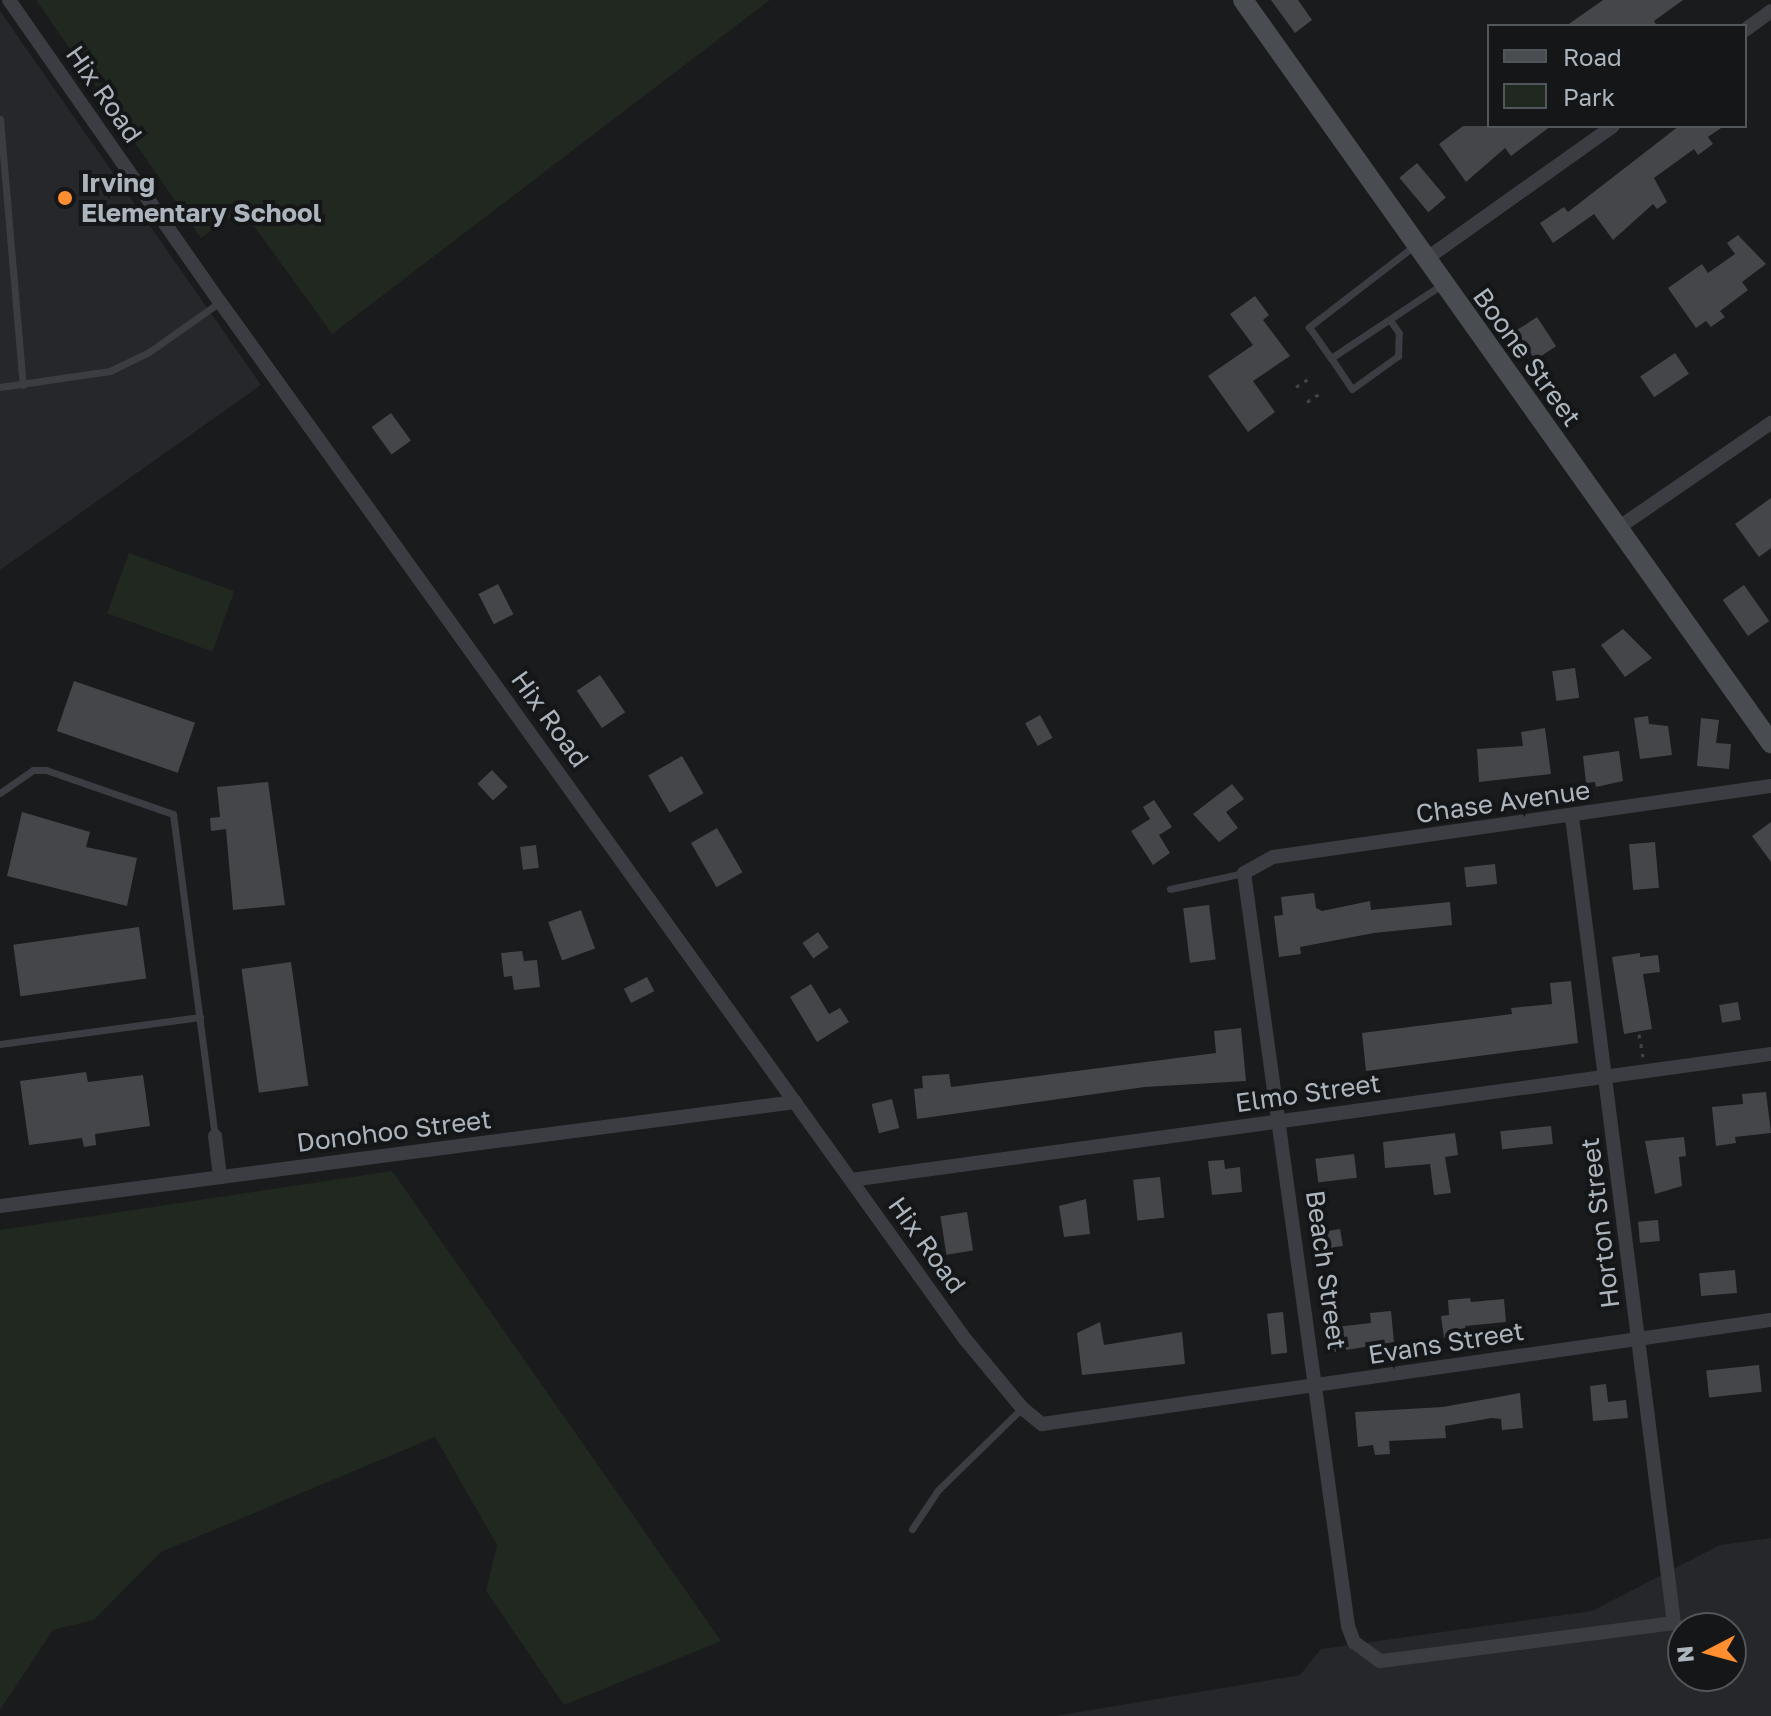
<!DOCTYPE html>
<html>
<head>
<meta charset="utf-8">
<style>
	body { margin:0 }
	#map { position:relative; width:1771px; height:1716px; overflow:hidden; background:#1a1b1d; font-family:"Golos Text",sans-serif }
	div>[style] { position:absolute }
	.built>* { inset:0; background:#26272a }
	.green>* { inset:0; background:#20281f; transform-origin:0 0 }
	.building>* { inset:0; background:#44464a; transform-origin:0 0 }
	.path>* { height:3px; margin-top:-1.5px; transform-origin:0; background:repeating-linear-gradient(90deg,#414549 0 4px,transparent 0 10px) }
	.lane>* { height:7px; margin:-3.5px; padding:0 3.5px; transform-origin:3.5px; border-radius:3.5px; background:#3b3d42 }
	.street>* { height:14px; margin:-7px; padding:0 7px; transform-origin:7px; border-radius:7px; background:#3b3d42 }
	.secondary>* { height:20px; margin:-10px; padding:0 10px; transform-origin:10px; border-radius:10px; background:#494d52 }
	.dots>* { width:22px; height:22px; translate:-50% -50%; box-sizing:border-box; border:4px solid #151618; border-radius:50% }
	span { translate:-50% -50%; white-space:nowrap; text-align:center; line-height:1.15; -webkit-text-stroke:8px #151618; paint-order:stroke }
	.street-label { font-size:26px; color:#acb5bd }
	.poi-label { font-size:26px; color:#acb5bd; font-weight:700 }
	.left { translate:0 -50%; text-align:left }
	.legend { position:absolute; left:1487px; top:24px; width:260px; height:104px; box-sizing:border-box; background:#151618; border:2px solid #51565a; margin:0; padding:10px 14px; list-style:none; font-size:24px; color:#acb5bd }
	.legend li { display:flex; align-items:center; gap:16px; height:40px }
	.legend b { width:40px; border:2px solid #51565a }
	.north { position:absolute; left:1667px; top:1612px; width:80px; height:80px; box-sizing:border-box; background:#151618; border:2px solid #51565a; border-radius:50%; rotate:264deg; font-size:22px; font-weight:700; line-height:32px; text-align:center; color:#acb5bd }
	.north::after { content:''; display:block; margin:auto; width:28px; height:36px; background:#fe8e30; clip-path:polygon(50% 0,100% 100%,50% 72%,0 100%) }
</style>
</head>
<body>
<div id="map">
	<div class="built">
		<div style="clip-path:polygon(0 11px,261px 385px,0 570px)"></div>
		<div style="clip-path:polygon(evenodd,1771px 1538px,1771px 1716px,1055px 1716px,1300px 1675px,1321px 1649px,1592px 1611px,1720px 1545px,1771px 1538px,1683px 1628px,1731px 1628px,1731px 1676px,1683px 1676px,1683px 1628px)"></div>
	</div>
	<div class="green">
		<div style="clip-path:polygon(36px 0,770px 0,332px 334px,242px 209px,201px 238px)"></div>
		<div style="left:129px;top:553px;width:112px;height:64px;rotate:20deg"></div>
		<div style="clip-path:polygon(392px 1171px,721px 1641px,564px 1705px,486px 1591px,497px 1545px,435px 1437px,161px 1552px,94px 1620px,53px 1630px,0 1710px,0 1230px)"></div>
	</div>
	<div class="building">
		<div style="clip-path:polygon(1271px 0,1298px 0,1312px 20px,1295px 33px)"></div>
		<div style="clip-path:polygon(1603px 0,1683px 0,1654px 21px,1657px 26px,1566px 26px)"></div>
		<div style="clip-path:polygon(1463px 126px,1551px 126px,1511px 156px,1505px 148px,1466px 182px,1439px 144px)"></div>
		<div style="clip-path:polygon(1679px 126px,1724px 126px,1708px 137px,1713px 144px,1698px 155px,1694px 149px,1654px 178px,1667px 202px,1657px 209px,1653px 204px,1613px 240px,1594px 214px,1553px 243px,1540px 223px,1564px 207px,1568px 212px)"></div>
		<div style="left:1417px;top:163px;width:45px;height:23px;rotate:50deg"></div>
		<div style="clip-path:polygon(1738px 235px,1766px 264px,1742px 282px,1748px 290px,1720px 311px,1725px 317px,1711px 327px,1706px 321px,1696px 328px,1668px 288px,1702px 264px,1708px 273px,1735px 254px,1727px 243px)"></div>
		<div style="clip-path:polygon(1255px 296px,1269px 315px,1263px 320px,1290px 356px,1253px 381px,1275px 412px,1248px 432px,1208px 376px,1253px 345px,1230px 314px)"></div>
		<div style="left:1537px;top:317px;width:35px;height:25px;rotate:57deg"></div>
		<div style="left:1675px;top:353px;width:25px;height:42px;rotate:56deg"></div>
		<div style="left:391px;top:413px;width:34px;height:24px;rotate:54deg"></div>
		<div style="clip-path:polygon(1771px 498px,1771px 548px,1759px 557px,1735px 524px)"></div>
		<div style="left:498px;top:584px;width:34px;height:22px;rotate:63deg"></div>
		<div style="left:1744px;top:585px;width:44px;height:26px;rotate:55deg"></div>
		<div style="clip-path:polygon(1623px 629px,1652px 658px,1625px 677px,1601px 645px)"></div>
		<div style="left:1575px;top:668px;width:30px;height:23px;rotate:82deg"></div>
		<div style="left:600px;top:675px;width:45px;height:28px;rotate:56deg"></div>
		<div style="left:74px;top:681px;width:128px;height:53px;rotate:19deg"></div>
		<div style="left:1040px;top:715px;width:26px;height:17px;rotate:61deg"></div>
		<div style="clip-path:polygon(1648px 716px,1649px 724px,1668px 726px,1672px 755px,1640px 759px,1634px 718px)"></div>
		<div style="clip-path:polygon(1701px 718px,1719px 720px,1716px 743px,1731px 744px,1729px 769px,1697px 766px)"></div>
		<div style="clip-path:polygon(1545px 728px,1551px 774px,1479px 782px,1477px 749px,1523px 746px,1521px 732px)"></div>
		<div style="clip-path:polygon(1619px 751px,1623px 781px,1596px 787px,1595px 782px,1586px 783px,1583px 756px)"></div>
		<div style="left:682px;top:756px;width:43px;height:39px;rotate:60deg"></div>
		<div style="left:492px;top:770px;width:23px;height:20px;rotate:47deg"></div>
		<div style="clip-path:polygon(268px 782px,285px 905px,233px 910px,226px 829px,211px 831px,210px 818px,220px 817px,217px 787px)"></div>
		<div style="clip-path:polygon(1232px 784px,1244px 799px,1226px 812px,1238px 828px,1219px 842px,1193px 814px)"></div>
		<div style="clip-path:polygon(1154px 800px,1172px 827px,1159px 835px,1170px 853px,1153px 865px,1131px 831px,1150px 819px,1143px 807px)"></div>
		<div style="clip-path:polygon(22px 812px,90px 832px,86px 847px,137px 858px,127px 906px,7px 876px)"></div>
		<div style="clip-path:polygon(1771px 822px,1771px 862px,1752px 836px)"></div>
		<div style="left:717px;top:828px;width:51px;height:30px;rotate:60deg"></div>
		<div style="left:1655px;top:842px;width:46px;height:26px;rotate:85deg"></div>
		<div style="left:536px;top:845px;width:23px;height:16px;rotate:83deg"></div>
		<div style="left:1495px;top:864px;width:20px;height:31px;rotate:84deg"></div>
		<div style="clip-path:polygon(1314px 893px,1316px 908px,1322px 911px,1370px 901px,1371px 910px,1450px 902px,1452px 925px,1374px 933px,1300px 947px,1301px 954px,1279px 957px,1274px 916px,1283px 915px,1281px 897px)"></div>
		<div style="left:1209px;top:905px;width:55px;height:26px;rotate:83deg"></div>
		<div style="left:581px;top:910px;width:41px;height:35px;rotate:70deg"></div>
		<div style="left:139px;top:927px;width:52px;height:127px;rotate:82deg"></div>
		<div style="left:818px;top:932px;width:19px;height:19px;rotate:55deg"></div>
		<div style="clip-path:polygon(522px 951px,524px 961px,537px 960px,540px 987px,514px 990px,512px 976px,504px 977px,501px 953px)"></div>
		<div style="clip-path:polygon(1640px 953px,1640px 957px,1658px 955px,1660px 972px,1643px 974px,1652px 1029px,1624px 1034px,1612px 957px)"></div>
		<div style="left:291px;top:962px;width:125px;height:50px;rotate:82deg"></div>
		<div style="left:647px;top:977px;width:16px;height:26px;rotate:63deg"></div>
		<div style="clip-path:polygon(1571px 981px,1578px 1043px,1366px 1071px,1362px 1033px,1512px 1014px,1511px 1008px,1552px 1004px,1550px 983px)"></div>
		<div style="clip-path:polygon(811px 984px,829px 1014px,840px 1008px,849px 1022px,817px 1042px,790px 997px)"></div>
		<div style="left:1738px;top:1002px;width:18px;height:19px;rotate:81deg"></div>
		<div style="clip-path:polygon(1241px 1028px,1246px 1081px,1145px 1087px,917px 1119px,914px 1089px,923px 1088px,922px 1076px,949px 1074px,951px 1087px,1216px 1053px,1214px 1031px)"></div>
		<div style="clip-path:polygon(86px 1072px,88px 1082px,143px 1075px,150px 1126px,95px 1134px,96px 1145px,84px 1147px,82px 1138px,29px 1145px,20px 1081px)"></div>
		<div style="clip-path:polygon(1766px 1092px,1771px 1133px,1735px 1137px,1736px 1143px,1716px 1146px,1712px 1107px,1743px 1104px,1742px 1094px)"></div>
		<div style="left:892px;top:1099px;width:30px;height:21px;rotate:76deg"></div>
		<div style="left:1551px;top:1126px;width:18px;height:51px;rotate:84deg"></div>
		<div style="clip-path:polygon(1455px 1133px,1458px 1155px,1445px 1157px,1451px 1193px,1434px 1195px,1430px 1164px,1385px 1168px,1383px 1142px)"></div>
		<div style="clip-path:polygon(1684px 1137px,1686px 1156px,1679px 1157px,1682px 1186px,1655px 1194px,1645px 1141px)"></div>
		<div style="left:1354px;top:1154px;width:24px;height:39px;rotate:83deg"></div>
		<div style="clip-path:polygon(1224px 1160px,1225px 1169px,1240px 1167px,1242px 1192px,1212px 1195px,1208px 1161px)"></div>
		<div style="left:1160px;top:1177px;width:41px;height:27px;rotate:84deg"></div>
		<div style="clip-path:polygon(1086px 1199px,1090px 1234px,1064px 1237px,1059px 1206px)"></div>
		<div style="left:967px;top:1212px;width:39px;height:27px;rotate:81deg"></div>
		<div style="left:1658px;top:1220px;width:21px;height:20px;rotate:85deg"></div>
		<div style="left:1340px;top:1229px;width:17px;height:23px;rotate:80deg"></div>
		<div style="left:1735px;top:1270px;width:23px;height:36px;rotate:85deg"></div>
		<div style="clip-path:polygon(1470px 1298px,1471px 1302px,1504px 1299px,1506px 1322px,1465px 1326px,1466px 1335px,1444px 1338px,1441px 1316px,1449px 1315px,1448px 1300px)"></div>
		<div style="clip-path:polygon(1391px 1311px,1394px 1342px,1329px 1353px,1327px 1328px,1371px 1323px,1370px 1313px)"></div>
		<div style="left:1283px;top:1312px;width:41px;height:16px;rotate:84deg"></div>
		<div style="clip-path:polygon(1100px 1322px,1104px 1345px,1182px 1332px,1185px 1364px,1082px 1375px,1077px 1333px)"></div>
		<div style="left:1759px;top:1365px;width:27px;height:53px;rotate:84deg"></div>
		<div style="clip-path:polygon(1606px 1384px,1608px 1402px,1626px 1400px,1628px 1418px,1593px 1421px,1590px 1386px)"></div>
		<div style="clip-path:polygon(1520px 1393px,1523px 1428px,1502px 1430px,1501px 1419px,1492px 1418px,1445px 1426px,1446px 1438px,1389px 1441px,1390px 1454px,1375px 1455px,1373px 1445px,1358px 1447px,1355px 1412px,1443px 1407px)"></div>
	</div>
	<div class="path">
		<div style="left:1296px;top:387px;width:14px;rotate:-34deg"></div>
		<div style="left:1307px;top:402px;width:14px;rotate:-34deg"></div>
		<div style="left:1639px;top:1034px;width:23px;rotate:80deg"></div>
	</div>
	<div class="lane">
		<div style="left:0;top:119px;width:267px;rotate:85.1deg"></div>
		<div style="left:1414px;top:246px;width:133px;rotate:142.4deg"></div>
		<div style="left:1309px;top:327px;width:38px;rotate:55deg"></div>
		<div style="left:1331px;top:358px;width:134px;rotate:-33.5deg"></div>
		<div style="left:1331px;top:358px;width:37px;rotate:56deg"></div>
		<div style="left:1352px;top:389px;width:57px;rotate:-35.7deg"></div>
		<div style="left:1398px;top:356px;width:23px;rotate:-88deg"></div>
		<div style="left:1399px;top:333px;width:16px;rotate:-125deg"></div>
		<div style="left:0;top:387px;width:111px;rotate:-8.3deg"></div>
		<div style="left:110px;top:371px;width:43px;rotate:-26deg"></div>
		<div style="left:149px;top:352px;width:87px;rotate:-35.2deg"></div>
		<div style="left:0;top:793px;width:40px;rotate:-34.9deg"></div>
		<div style="left:33px;top:770px;width:13px"></div>
		<div style="left:46px;top:770px;width:134px;rotate:19.1deg"></div>
		<div style="left:173px;top:814px;width:325px;rotate:82.6deg"></div>
		<div style="left:1170px;top:889px;width:76px;rotate:-12.2deg"></div>
		<div style="left:0;top:1044px;width:202px;rotate:-7.7deg"></div>
		<div style="left:912px;top:1529px;width:47px;rotate:-56.3deg"></div>
		<div style="left:938px;top:1490px;width:117px;rotate:-44.3deg"></div>
	</div>
	<div class="street">
		<div style="left:9px;top:0;width:368px;rotate:55.1deg"></div>
		<div style="left:220px;top:302px;width:1277px;rotate:54.31deg"></div>
		<div style="left:965px;top:1339px;width:89px;rotate:50.4deg"></div>
		<div style="left:1022px;top:1408px;width:26px;rotate:39deg"></div>
		<div style="left:1042px;top:1424px;width:736px;rotate:-8.12deg"></div>
		<div style="left:1745px;top:30px;width:32px;rotate:-36deg"></div>
		<div style="left:1426px;top:259px;width:229px;rotate:-35.4deg"></div>
		<div style="left:1618px;top:528px;width:186px;rotate:-34.5deg"></div>
		<div style="left:1572px;top:817px;width:812px;rotate:82.79deg"></div>
		<div style="left:1674px;top:1623px;width:296px;rotate:172.6deg"></div>
		<div style="left:1380px;top:1661px;width:32px;rotate:-144deg"></div>
		<div style="left:1354px;top:1642px;width:17px;rotate:-111deg"></div>
		<div style="left:1348px;top:1626px;width:760px;rotate:-97.86deg"></div>
		<div style="left:1244px;top:873px;width:33px;rotate:-29deg"></div>
		<div style="left:1273px;top:857px;width:503px;rotate:-8.11deg"></div>
		<div style="left:215px;top:1136px;width:41px;rotate:83deg"></div>
		<div style="left:851px;top:1180px;width:929px;rotate:-7.8deg"></div>
		<div style="left:0;top:1206px;width:802px;rotate:-7.45deg"></div>
	</div>
	<div class="secondary">
		<div style="left:1243px;top:0;width:912px;rotate:54.6deg"></div>
	</div>
	<div class="dots">
		<div style="left:65px;top:198px;background:#fe8e30"></div>
	</div>
	<div class="street-label">
		<span style="left:104px;top:94px;rotate:55deg">Hix Road</span>
		<span style="left:1527px;top:357px;rotate:54deg">Boone Street</span>
		<span style="left:550px;top:719px;rotate:54deg">Hix Road</span>
		<span style="left:1503px;top:802px;rotate:-8deg">Chase Avenue</span>
		<span style="left:1308px;top:1093px;rotate:-8deg">Elmo Street</span>
		<span style="left:394px;top:1131px;rotate:-7deg">Donohoo Street</span>
		<span style="left:1600px;top:1223px;rotate:-97deg">Horton Street</span>
		<span style="left:927px;top:1245px;rotate:54deg">Hix Road</span>
		<span style="left:1326px;top:1270px;rotate:82deg">Beach Street</span>
		<span style="left:1446px;top:1343px;rotate:-9deg">Evans Street</span>
	</div>
	<div class="poi-label">
		<span class="left" style="left:81px;top:198px">Irving<br>Elementary School</span>
	</div>
	<ul class="legend">
	<li><b style="height:10px;background:#494d52"></b>Road</li>
	<li><b style="height:22px;background:#20281f"></b>Park</li>
	</ul>
	<div class="north">N</div>
</div>
</body>
</html>
